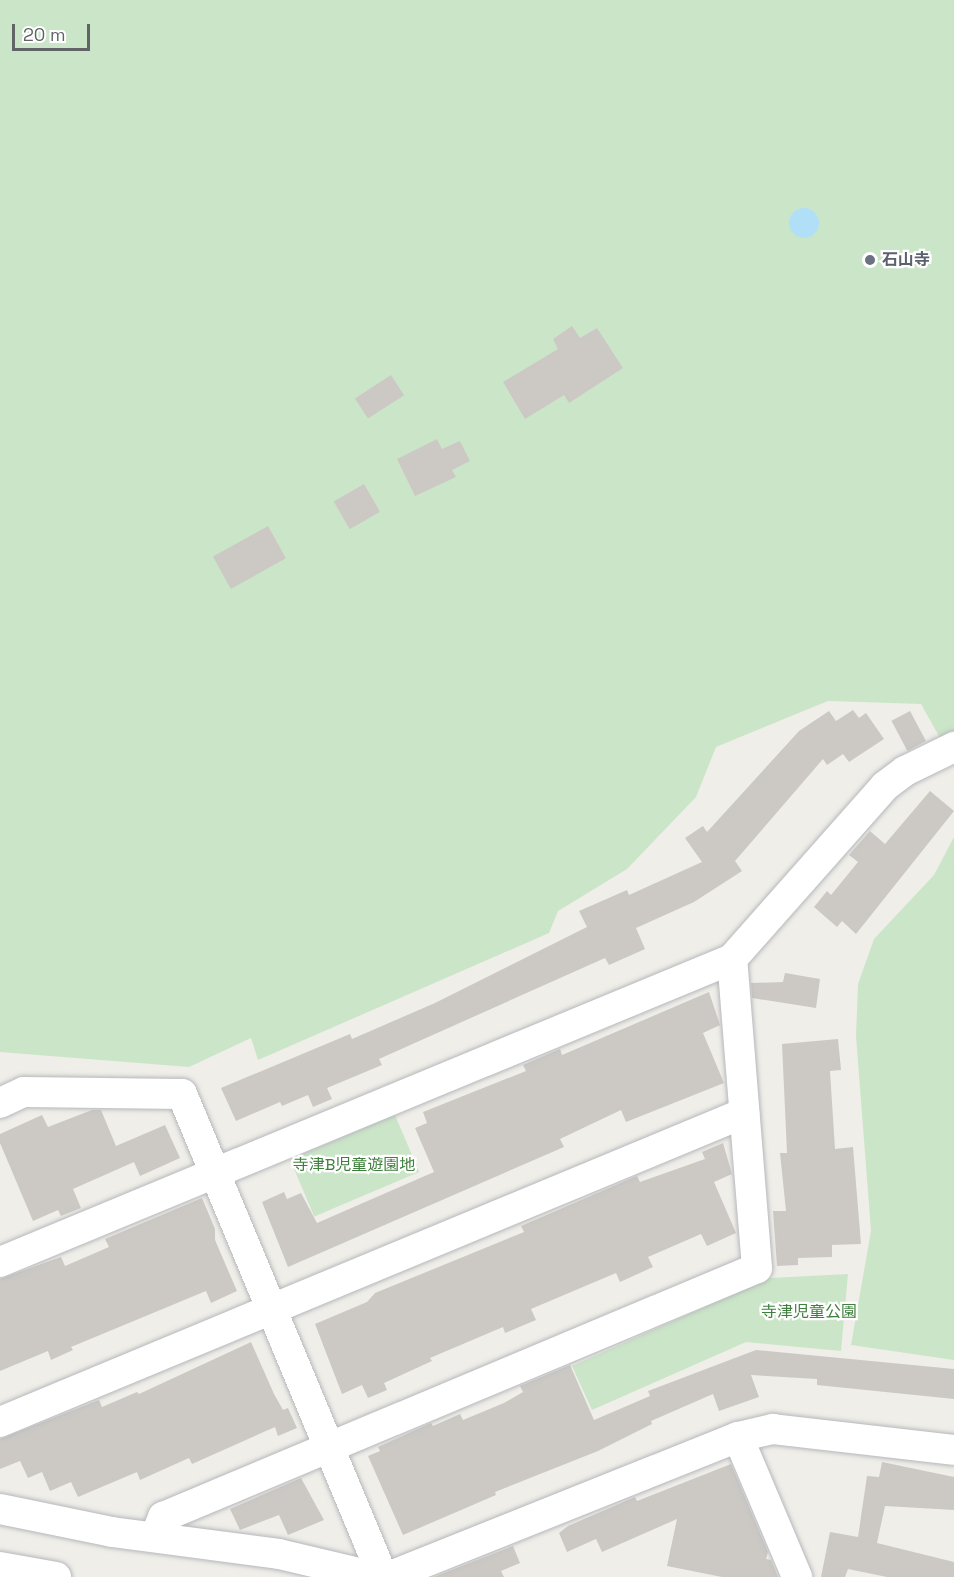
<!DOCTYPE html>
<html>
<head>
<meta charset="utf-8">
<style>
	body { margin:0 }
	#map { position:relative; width:954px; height:1577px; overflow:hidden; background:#f0eee9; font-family:"Space Grotesk","Noto Sans JP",sans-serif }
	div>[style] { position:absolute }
	.green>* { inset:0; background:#cbe5c8; transform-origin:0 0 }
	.water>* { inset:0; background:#b1dff7 }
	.round { border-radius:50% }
	.building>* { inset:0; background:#ccc9c5; transform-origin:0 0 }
	.roads { filter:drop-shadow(0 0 2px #b5b8bb) drop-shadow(0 0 2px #b5b8bb) }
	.minor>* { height:30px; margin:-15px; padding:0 15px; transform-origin:15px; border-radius:15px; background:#fff }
	.dots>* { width:16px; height:16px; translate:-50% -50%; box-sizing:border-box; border:3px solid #fff; border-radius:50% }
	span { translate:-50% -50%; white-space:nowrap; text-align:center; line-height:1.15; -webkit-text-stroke:4.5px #fff; paint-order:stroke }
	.worship-label { font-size:16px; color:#5b616d; font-weight:700 }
	.left { translate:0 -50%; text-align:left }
	.park-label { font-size:16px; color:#40803e }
	.scale { position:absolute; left:12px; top:24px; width:78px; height:27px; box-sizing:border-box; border:3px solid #606467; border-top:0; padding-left:8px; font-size:18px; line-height:21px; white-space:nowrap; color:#606467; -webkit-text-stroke:4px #fff; paint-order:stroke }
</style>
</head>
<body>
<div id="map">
	<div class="green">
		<div style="clip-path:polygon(0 0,954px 0,954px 731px,940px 738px,921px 704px,828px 701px,716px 747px,696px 797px,627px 869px,558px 911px,549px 933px,258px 1060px,251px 1038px,189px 1067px,0 1052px)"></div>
		<div style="clip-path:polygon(954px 837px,954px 1360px,851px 1345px,871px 1231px,856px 1036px,858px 984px,874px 939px,934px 875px)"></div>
		<div style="left:395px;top:1115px;width:62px;height:114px;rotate:67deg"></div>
		<div style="clip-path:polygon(848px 1274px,841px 1351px,746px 1342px,592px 1410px,572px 1366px,771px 1278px)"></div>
	</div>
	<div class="water">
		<div class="round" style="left:789px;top:208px;width:30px;height:30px"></div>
	</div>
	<div class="building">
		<div style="clip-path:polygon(572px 326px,580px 338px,597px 328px,623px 368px,569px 403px,564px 395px,525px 419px,503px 382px,558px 349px,553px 339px)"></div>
		<div style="left:391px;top:375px;width:24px;height:43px;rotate:57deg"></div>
		<div style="clip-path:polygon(437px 439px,442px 449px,460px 441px,470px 461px,452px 470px,456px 477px,415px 496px,397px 459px)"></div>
		<div style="left:364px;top:484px;width:32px;height:35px;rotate:60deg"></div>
		<div style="left:268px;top:526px;width:37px;height:63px;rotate:61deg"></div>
		<div style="clip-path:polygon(853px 710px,859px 718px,866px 713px,884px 739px,849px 762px,843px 754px,827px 765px,823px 759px,735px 861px,742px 871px,694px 902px,636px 928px,645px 949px,609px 965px,605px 958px,379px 1059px,382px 1065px,327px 1088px,332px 1099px,313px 1107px,308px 1095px,282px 1106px,280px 1102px,236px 1121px,221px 1088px,350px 1034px,352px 1039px,435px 1003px,587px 927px,579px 911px,627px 890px,629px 895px,702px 862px,685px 838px,703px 826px,707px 832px,799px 731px,829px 711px,836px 721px)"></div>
		<div style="left:910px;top:711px;width:34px;height:21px;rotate:62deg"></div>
		<div style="clip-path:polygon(930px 791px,954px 811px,856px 934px,842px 921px,837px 927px,814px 907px,827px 891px,831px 895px,858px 862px,849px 855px,870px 831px,885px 844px)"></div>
		<div style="clip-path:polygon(785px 973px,820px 979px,816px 1008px,752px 998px,751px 983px,783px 982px)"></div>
		<div style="clip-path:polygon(709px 992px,720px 1025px,703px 1033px,724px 1083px,626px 1122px,621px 1110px,560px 1139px,564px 1147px,288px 1267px,262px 1202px,284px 1192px,287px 1199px,301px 1193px,317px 1223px,434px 1172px,415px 1128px,427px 1123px,423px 1112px,526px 1071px,523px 1065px,560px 1049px,562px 1055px)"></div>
		<div style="clip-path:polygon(838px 1039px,841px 1070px,830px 1071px,835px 1149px,853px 1147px,861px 1244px,832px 1245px,832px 1257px,798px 1258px,798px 1265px,777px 1266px,773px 1211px,786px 1211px,780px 1153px,787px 1153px,782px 1044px)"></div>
		<div style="clip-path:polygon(92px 1110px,101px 1110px,116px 1146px,165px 1125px,180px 1158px,140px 1176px,134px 1162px,73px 1189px,81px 1208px,61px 1216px,58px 1210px,33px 1221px,0 1143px,0 1134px,42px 1115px,48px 1127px)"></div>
		<div style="clip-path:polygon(723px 1143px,732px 1174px,714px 1182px,736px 1233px,707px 1246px,701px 1234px,648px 1257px,653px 1267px,620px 1282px,616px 1273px,531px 1309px,536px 1320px,505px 1333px,503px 1327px,430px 1358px,432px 1361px,384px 1383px,387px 1390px,368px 1398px,362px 1385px,342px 1394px,315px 1324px,367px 1302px,375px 1293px,524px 1232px,521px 1226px,637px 1176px,640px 1182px,705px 1159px,702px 1152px)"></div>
		<div style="clip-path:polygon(202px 1198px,215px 1229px,215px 1240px,237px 1291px,211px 1303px,206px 1291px,71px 1347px,73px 1350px,51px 1360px,48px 1351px,0 1371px,0 1279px,61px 1257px,65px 1266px,109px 1247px,105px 1239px)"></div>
		<div style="clip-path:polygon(251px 1342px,274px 1394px,283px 1410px,288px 1408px,297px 1428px,278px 1436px,275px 1427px,192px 1464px,189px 1458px,140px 1480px,137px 1472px,78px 1497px,71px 1482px,50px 1491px,42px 1472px,28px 1478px,20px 1461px,0 1469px,0 1439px,99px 1400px,102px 1407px,137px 1392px,139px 1394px)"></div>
		<div style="clip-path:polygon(756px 1350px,954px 1369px,954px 1399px,817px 1385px,817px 1379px,751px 1375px,759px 1397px,719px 1411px,713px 1394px,651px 1421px,652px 1424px,598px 1451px,495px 1492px,496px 1495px,403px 1535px,368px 1456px,380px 1451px,378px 1447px,431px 1423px,433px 1426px,460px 1414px,463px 1420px,504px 1403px,523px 1392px,520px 1386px,570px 1365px,594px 1420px,650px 1396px,648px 1391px)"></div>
		<div style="clip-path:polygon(882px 1462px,954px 1477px,954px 1510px,885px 1506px,877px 1543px,954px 1562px,954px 1577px,887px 1577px,848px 1569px,845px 1577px,821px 1577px,830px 1532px,858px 1537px,867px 1476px,879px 1477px)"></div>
		<div style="clip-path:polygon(731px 1464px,768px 1552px,766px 1559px,771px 1560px,778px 1577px,722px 1577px,667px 1566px,677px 1519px,602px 1552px,596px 1539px,567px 1552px,559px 1533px,568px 1526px,635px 1497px,637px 1501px)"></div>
		<div style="clip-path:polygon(301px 1478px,324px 1520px,288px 1535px,279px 1515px,240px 1530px,230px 1509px)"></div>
		<div style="clip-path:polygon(513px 1546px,520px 1563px,501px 1571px,504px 1577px,434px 1577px)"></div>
	</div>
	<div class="roads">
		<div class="minor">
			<div style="left:0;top:1103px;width:26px;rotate:-25deg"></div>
			<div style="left:24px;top:1092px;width:158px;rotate:0.7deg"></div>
			<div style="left:182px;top:1094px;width:523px;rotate:67.41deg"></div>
			<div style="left:0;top:1262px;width:792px;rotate:-22.49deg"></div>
			<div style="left:732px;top:959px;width:231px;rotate:-48.5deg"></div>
			<div style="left:885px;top:786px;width:25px;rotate:-37deg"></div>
			<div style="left:905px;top:771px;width:55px;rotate:-26.1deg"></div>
			<div style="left:0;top:1422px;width:806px;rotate:-22.55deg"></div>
			<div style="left:738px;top:1437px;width:152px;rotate:67.1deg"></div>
			<div style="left:0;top:1509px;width:114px;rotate:11.6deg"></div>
			<div style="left:112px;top:1532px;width:168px;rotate:7.5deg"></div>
			<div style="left:279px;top:1554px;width:100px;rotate:13.3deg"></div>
			<div style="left:155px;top:1537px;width:22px;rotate:-68deg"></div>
			<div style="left:163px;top:1517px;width:644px;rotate:-22.74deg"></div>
			<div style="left:757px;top:1268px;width:310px;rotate:-94.6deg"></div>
			<div style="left:0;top:1567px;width:57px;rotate:10.1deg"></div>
			<div style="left:388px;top:1577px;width:377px;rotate:-21.8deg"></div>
			<div style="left:738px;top:1437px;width:36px;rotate:-13deg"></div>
			<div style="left:773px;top:1429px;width:182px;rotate:6.6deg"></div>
		</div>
	</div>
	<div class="dots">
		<div style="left:870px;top:260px;background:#6b7280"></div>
	</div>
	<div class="worship-label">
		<span class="left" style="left:882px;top:260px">石山寺</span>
	</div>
	<div class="park-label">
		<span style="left:354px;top:1165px">寺津B児童遊園地</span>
		<span style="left:809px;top:1312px">寺津児童公園</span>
	</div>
	<div class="scale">20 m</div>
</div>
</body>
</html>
